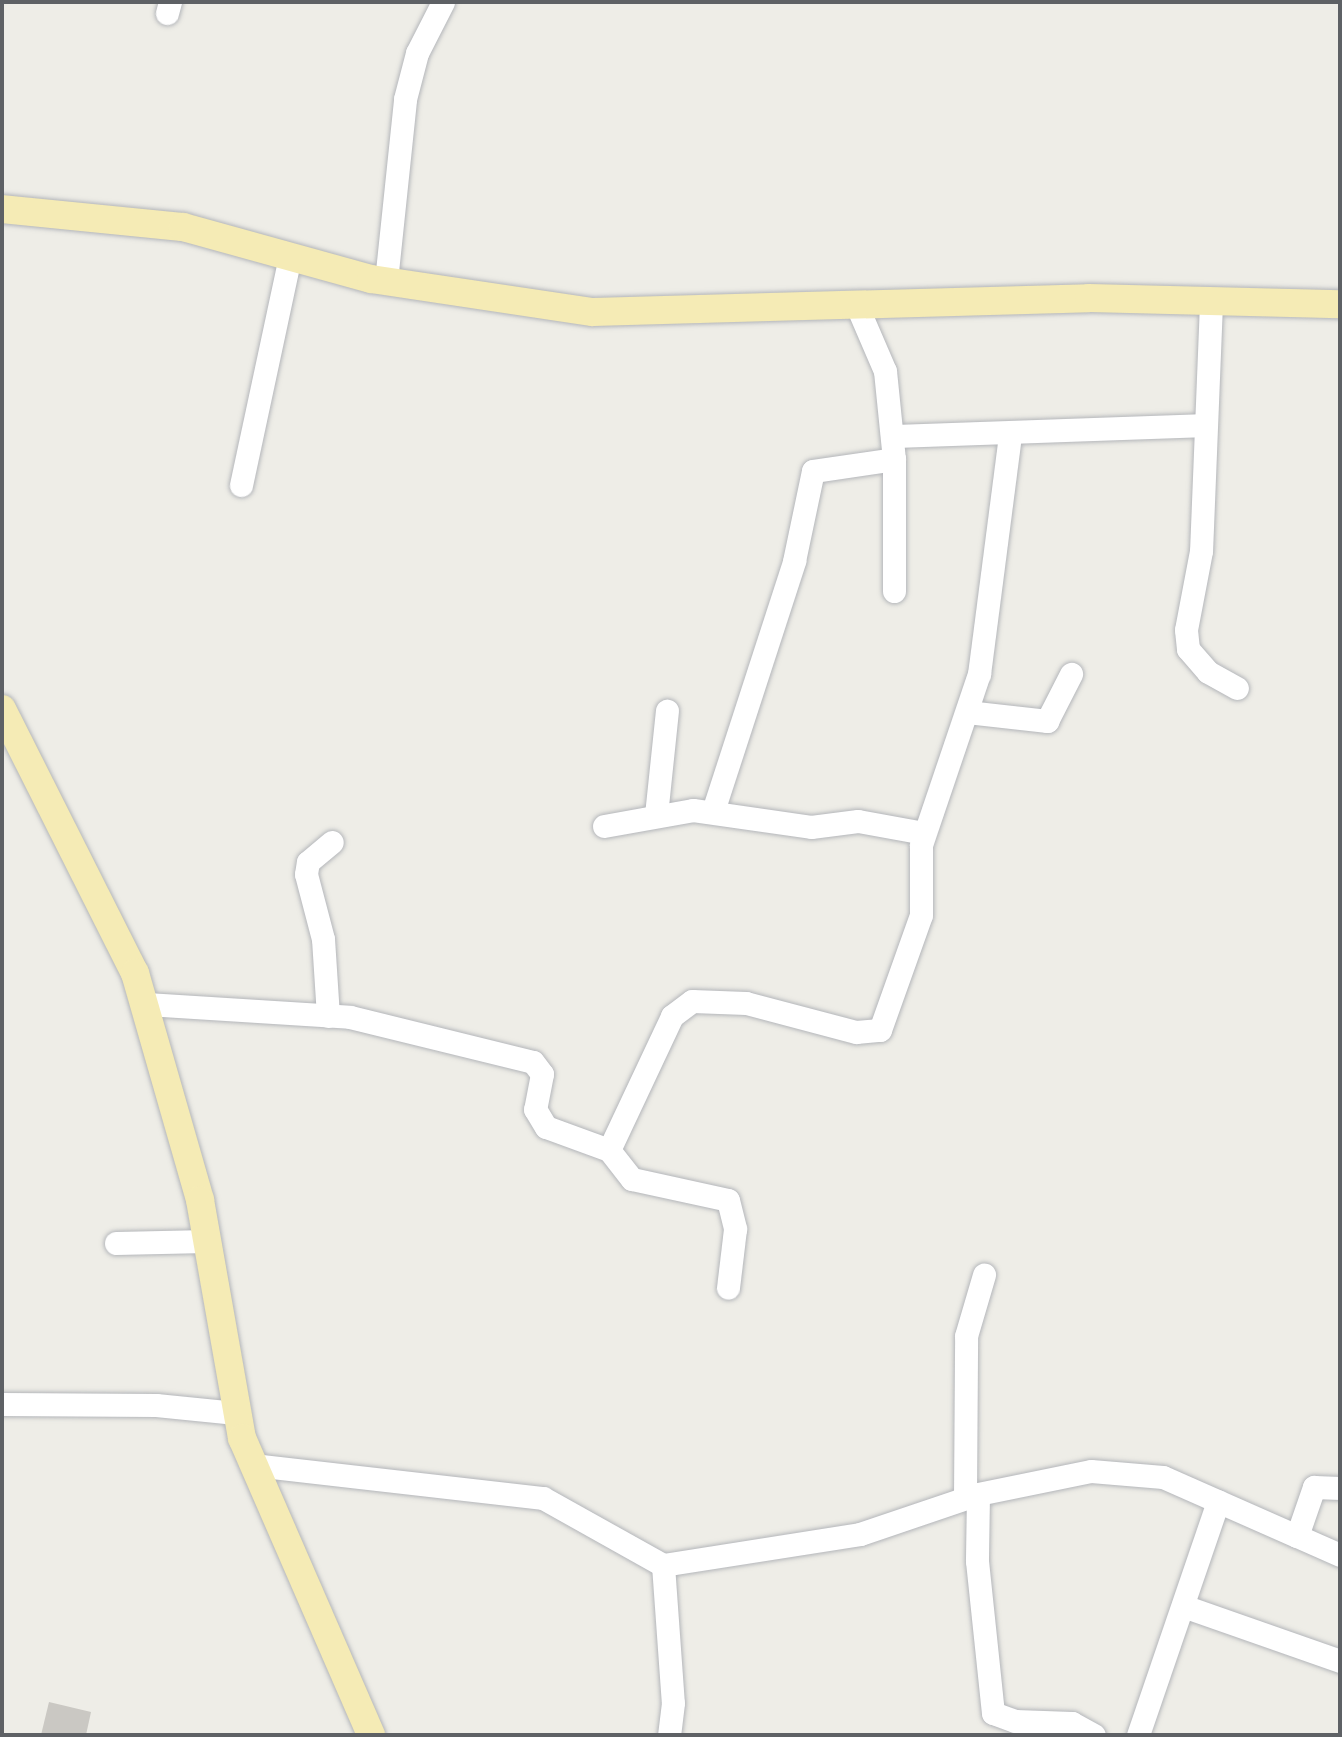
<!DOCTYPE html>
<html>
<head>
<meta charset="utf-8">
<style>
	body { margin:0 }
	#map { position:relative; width:1342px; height:1737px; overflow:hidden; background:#eeede7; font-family:"Roboto Condensed",sans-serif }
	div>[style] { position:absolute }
	.building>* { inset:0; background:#cac8c3 }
	.roads { filter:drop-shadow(0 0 2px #b4b6ba) drop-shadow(0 0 2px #b4b6ba) }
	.minor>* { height:23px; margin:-11.5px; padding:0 11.5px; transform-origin:11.5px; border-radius:11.5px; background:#fff }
	.major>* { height:28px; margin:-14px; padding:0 14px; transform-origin:14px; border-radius:14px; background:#f5ebb5 }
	span { translate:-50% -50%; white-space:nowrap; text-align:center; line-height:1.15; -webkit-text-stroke:7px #fff; paint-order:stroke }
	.frame { position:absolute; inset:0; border:4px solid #5e6165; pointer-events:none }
</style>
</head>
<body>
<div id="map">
	<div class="building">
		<div style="clip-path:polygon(49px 1702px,91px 1712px,86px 1735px,41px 1735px)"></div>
	</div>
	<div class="roads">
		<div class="minor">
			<div style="left:167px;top:13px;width:11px;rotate:-75deg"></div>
			<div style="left:386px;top:281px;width:183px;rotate:-84deg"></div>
			<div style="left:405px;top:99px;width:48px;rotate:-75.4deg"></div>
			<div style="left:417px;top:53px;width:57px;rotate:-63deg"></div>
			<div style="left:1211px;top:303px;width:248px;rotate:92.3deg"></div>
			<div style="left:1201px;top:551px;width:80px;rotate:100.8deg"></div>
			<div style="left:1186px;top:630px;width:19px;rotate:84deg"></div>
			<div style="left:1188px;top:649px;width:30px;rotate:49deg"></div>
			<div style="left:1208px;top:672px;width:33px;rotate:29deg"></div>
			<div style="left:857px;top:306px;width:71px;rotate:66.7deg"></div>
			<div style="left:885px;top:371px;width:88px;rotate:84.2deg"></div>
			<div style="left:894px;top:459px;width:132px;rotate:90deg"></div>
			<div style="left:892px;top:436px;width:311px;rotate:-2deg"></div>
			<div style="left:241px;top:485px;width:234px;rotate:-77.9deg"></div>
			<div style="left:967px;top:712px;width:81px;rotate:6.4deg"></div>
			<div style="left:1047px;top:721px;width:53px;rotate:-62.9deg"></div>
			<div style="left:713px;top:811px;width:263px;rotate:-72deg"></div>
			<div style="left:794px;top:561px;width:92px;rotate:-78.1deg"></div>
			<div style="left:813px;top:471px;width:82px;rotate:-8.4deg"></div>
			<div style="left:656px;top:815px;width:105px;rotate:-84deg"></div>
			<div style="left:604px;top:826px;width:90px;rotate:-10.2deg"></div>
			<div style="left:693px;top:810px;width:119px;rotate:8.2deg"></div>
			<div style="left:811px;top:827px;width:47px;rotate:-7.3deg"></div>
			<div style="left:858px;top:821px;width:67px;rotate:10.3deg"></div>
			<div style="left:146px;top:1004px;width:204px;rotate:3.6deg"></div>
			<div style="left:350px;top:1017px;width:188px;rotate:13.8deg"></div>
			<div style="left:533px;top:1062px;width:15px;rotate:53deg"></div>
			<div style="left:542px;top:1074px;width:36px;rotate:101deg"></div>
			<div style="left:535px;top:1109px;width:21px;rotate:59deg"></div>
			<div style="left:546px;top:1127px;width:67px;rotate:20.1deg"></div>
			<div style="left:609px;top:1150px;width:148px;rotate:-64.8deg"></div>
			<div style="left:672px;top:1016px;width:25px;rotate:-37deg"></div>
			<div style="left:692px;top:1001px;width:54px;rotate:2.1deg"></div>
			<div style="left:746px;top:1003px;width:114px;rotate:14.8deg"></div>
			<div style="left:856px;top:1032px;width:24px;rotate:-5deg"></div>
			<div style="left:880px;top:1030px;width:122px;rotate:-70.4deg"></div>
			<div style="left:921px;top:915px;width:70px;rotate:-90deg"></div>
			<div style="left:921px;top:845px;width:181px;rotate:-71.3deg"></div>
			<div style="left:979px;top:674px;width:241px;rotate:-82.6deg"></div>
			<div style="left:328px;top:1016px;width:77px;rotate:-93.7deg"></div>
			<div style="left:323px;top:939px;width:67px;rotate:-104.7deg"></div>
			<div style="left:306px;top:874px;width:12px;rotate:-81deg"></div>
			<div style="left:308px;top:862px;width:31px;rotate:-40deg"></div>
			<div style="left:609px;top:1150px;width:37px;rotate:52deg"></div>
			<div style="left:632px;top:1179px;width:98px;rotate:12.3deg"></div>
			<div style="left:728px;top:1200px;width:30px;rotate:76deg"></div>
			<div style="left:735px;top:1229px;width:59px;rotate:96.8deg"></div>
			<div style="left:116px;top:1243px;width:91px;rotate:-1.3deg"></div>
			<div style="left:2px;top:1404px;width:154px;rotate:0.4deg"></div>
			<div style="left:156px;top:1405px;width:80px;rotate:5.7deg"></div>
			<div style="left:253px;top:1465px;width:292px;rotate:6.5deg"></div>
			<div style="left:543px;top:1498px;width:137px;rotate:29.2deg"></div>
			<div style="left:663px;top:1565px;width:199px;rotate:-8.9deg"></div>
			<div style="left:860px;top:1534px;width:125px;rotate:-18.7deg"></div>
			<div style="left:978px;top:1494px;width:115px;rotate:-11.5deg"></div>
			<div style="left:1091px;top:1471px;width:72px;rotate:4.8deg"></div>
			<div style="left:1163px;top:1477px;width:146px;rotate:23.8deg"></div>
			<div style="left:1297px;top:1536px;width:52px;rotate:-70.9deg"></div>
			<div style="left:1314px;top:1487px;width:26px;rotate:2deg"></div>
			<div style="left:978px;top:1494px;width:67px;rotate:90.9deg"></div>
			<div style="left:977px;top:1561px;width:153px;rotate:84deg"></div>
			<div style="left:993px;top:1713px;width:23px;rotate:20deg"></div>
			<div style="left:1015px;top:1721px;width:57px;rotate:2deg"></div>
			<div style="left:1072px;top:1723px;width:25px;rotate:29deg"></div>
			<div style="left:965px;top:1498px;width:162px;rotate:-89.6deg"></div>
			<div style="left:966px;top:1336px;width:64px;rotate:-73.6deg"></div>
			<div style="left:1297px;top:1536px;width:47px;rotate:23.8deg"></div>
			<div style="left:663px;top:1565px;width:138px;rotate:85.9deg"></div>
			<div style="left:673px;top:1703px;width:32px;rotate:97deg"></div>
			<div style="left:1183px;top:1606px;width:166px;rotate:19.3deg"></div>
			<div style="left:1138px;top:1735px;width:247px;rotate:-71.1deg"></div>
		</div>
		<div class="major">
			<div style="left:2px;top:209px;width:182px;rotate:5.7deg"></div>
			<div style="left:183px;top:227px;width:195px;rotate:15.5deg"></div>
			<div style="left:371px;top:279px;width:224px;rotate:8.5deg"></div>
			<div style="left:593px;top:312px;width:496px;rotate:-1.6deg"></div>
			<div style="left:1089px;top:298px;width:251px;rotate:1.4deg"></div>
			<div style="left:2px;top:709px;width:296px;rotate:63.3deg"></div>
			<div style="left:135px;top:973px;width:236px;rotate:74deg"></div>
			<div style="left:200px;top:1200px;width:242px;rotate:80deg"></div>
			<div style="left:242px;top:1438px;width:324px;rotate:66.5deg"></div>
		</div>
	</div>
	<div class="frame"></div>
</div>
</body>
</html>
